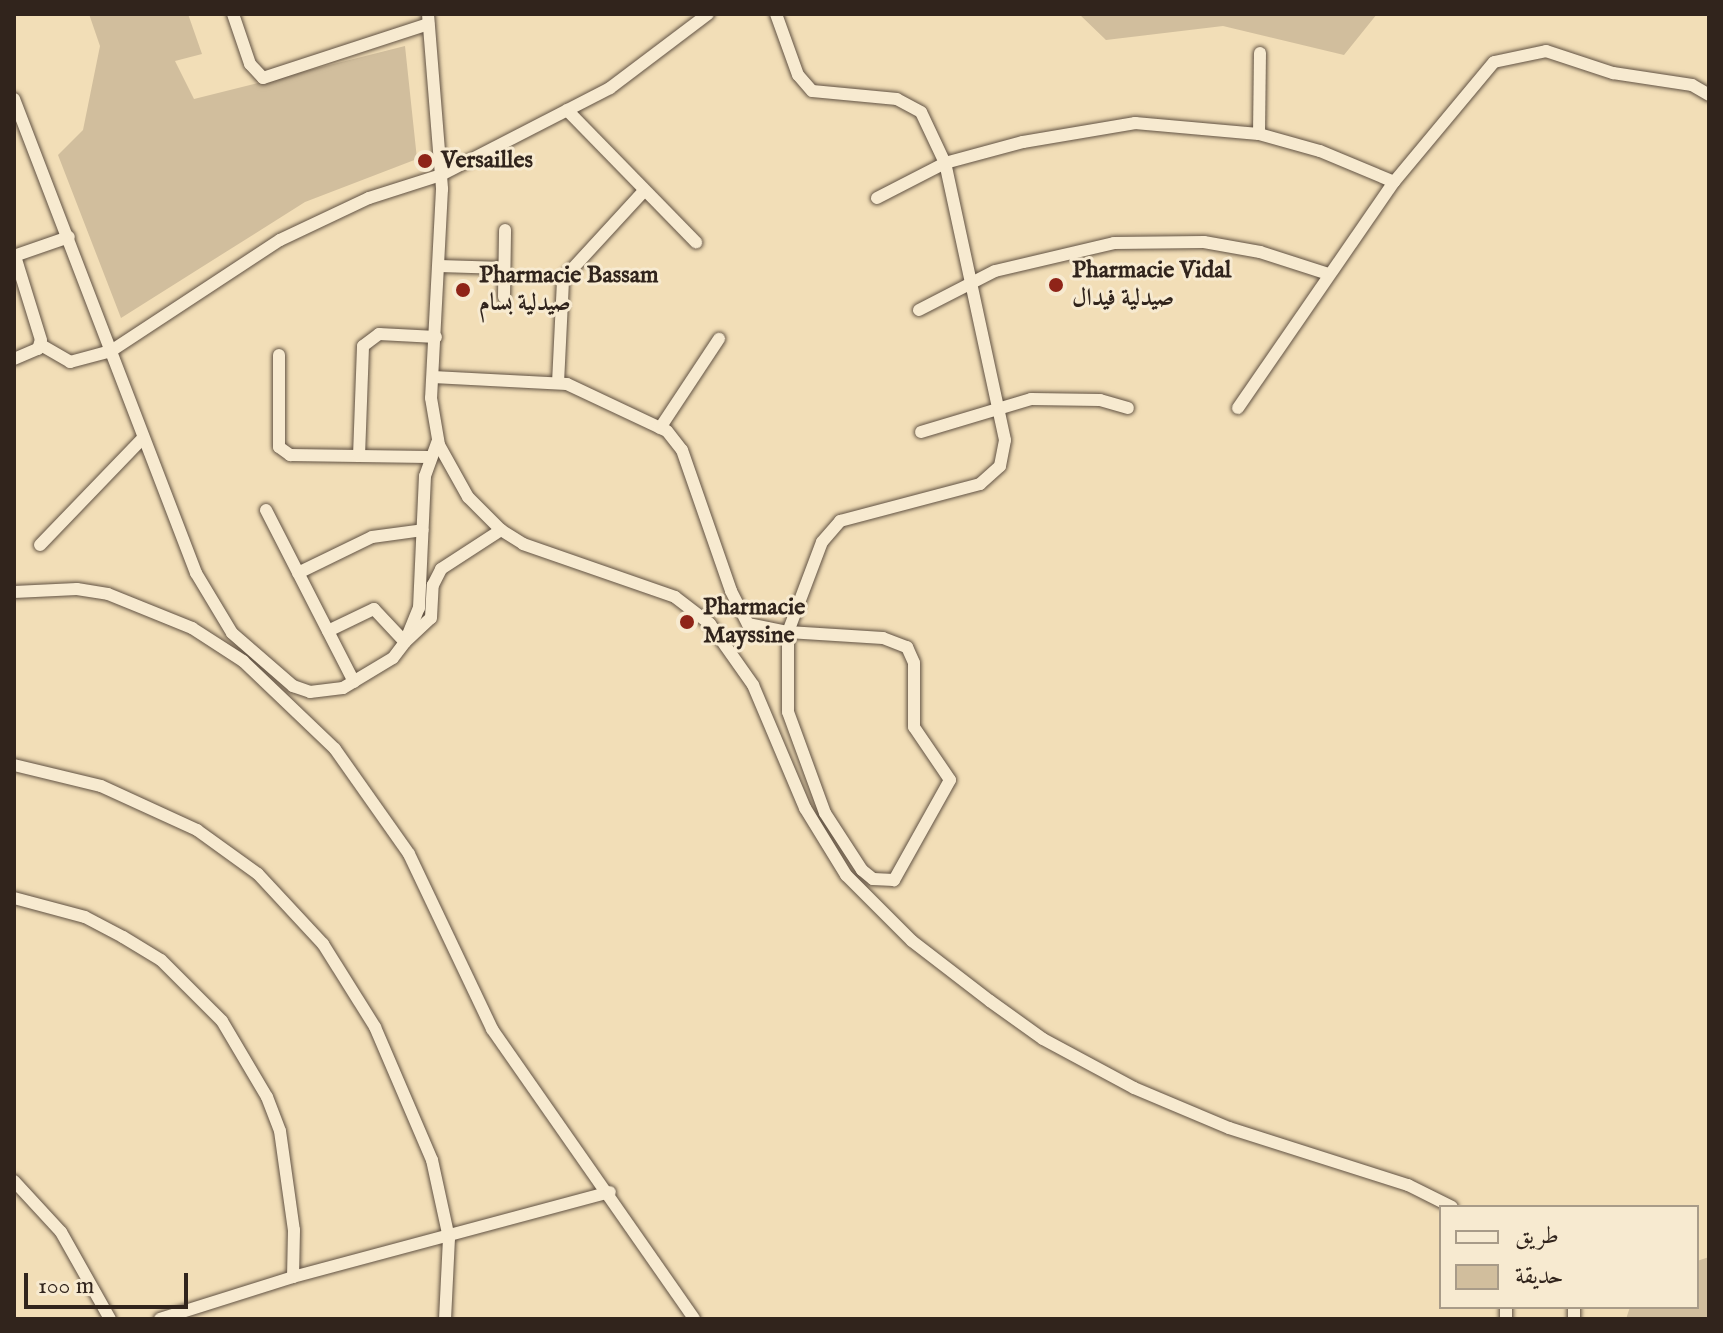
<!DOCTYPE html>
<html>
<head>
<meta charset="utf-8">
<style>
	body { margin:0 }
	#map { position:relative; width:1723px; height:1333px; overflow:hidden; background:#f2deb7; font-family:"IM FELL English",Amiri,serif }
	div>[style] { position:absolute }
	.green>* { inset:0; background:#d1be9d }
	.roads { filter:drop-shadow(0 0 2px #615243) drop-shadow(0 0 2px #615243) }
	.minor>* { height:12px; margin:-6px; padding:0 6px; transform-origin:6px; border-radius:6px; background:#f7ead0 }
	.dots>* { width:22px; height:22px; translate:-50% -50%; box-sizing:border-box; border:4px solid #f7ead0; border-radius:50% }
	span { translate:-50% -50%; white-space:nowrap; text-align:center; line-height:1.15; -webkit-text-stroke:6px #f7ead0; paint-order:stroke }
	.poi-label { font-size:24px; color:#31241c; font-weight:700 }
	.left { translate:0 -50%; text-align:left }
	.frame { position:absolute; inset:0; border:16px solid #31241c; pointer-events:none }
	.legend { position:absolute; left:1439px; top:1205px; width:260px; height:104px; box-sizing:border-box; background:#f7ead0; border:2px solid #a89b88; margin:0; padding:10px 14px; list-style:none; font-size:24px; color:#31241c }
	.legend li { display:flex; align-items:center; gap:16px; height:40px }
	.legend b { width:40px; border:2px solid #a89b88 }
	.scale { position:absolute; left:24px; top:1273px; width:164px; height:36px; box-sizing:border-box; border:4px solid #31241c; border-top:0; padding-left:10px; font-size:24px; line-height:28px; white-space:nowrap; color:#31241c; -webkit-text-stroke:6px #f7ead0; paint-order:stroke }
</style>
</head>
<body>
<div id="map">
	<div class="green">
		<div style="clip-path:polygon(89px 14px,188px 14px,202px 54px,175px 61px,194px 99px,405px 46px,417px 159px,305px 202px,121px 318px,58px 155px,83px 130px,100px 46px)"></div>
		<div style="clip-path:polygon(1079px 14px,1377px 14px,1344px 55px,1223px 26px,1106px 40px)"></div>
		<div style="clip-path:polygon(1709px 1257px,1709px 1319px,1626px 1319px,1630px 1307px,1697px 1307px,1697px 1261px)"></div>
	</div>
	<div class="roads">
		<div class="minor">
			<div style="left:233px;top:14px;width:53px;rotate:71.2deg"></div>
			<div style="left:250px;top:64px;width:19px;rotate:47deg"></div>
			<div style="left:263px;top:78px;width:174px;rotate:-18.1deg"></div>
			<div style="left:428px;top:14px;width:176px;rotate:85.4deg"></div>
			<div style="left:442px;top:189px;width:209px;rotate:93deg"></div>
			<div style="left:431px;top:398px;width:48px;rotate:80.3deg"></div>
			<div style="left:439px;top:445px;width:60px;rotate:60.9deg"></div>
			<div style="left:468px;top:497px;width:47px;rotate:45deg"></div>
			<div style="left:501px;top:530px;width:26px;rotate:32deg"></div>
			<div style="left:523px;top:544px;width:161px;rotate:19.2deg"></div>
			<div style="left:675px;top:597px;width:44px;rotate:37.6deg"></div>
			<div style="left:710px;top:624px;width:75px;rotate:54.8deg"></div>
			<div style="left:753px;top:685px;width:134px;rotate:67.1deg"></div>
			<div style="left:805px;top:808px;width:79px;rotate:58.5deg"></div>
			<div style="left:846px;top:875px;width:93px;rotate:45deg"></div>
			<div style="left:912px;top:941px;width:98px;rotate:37.6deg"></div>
			<div style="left:990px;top:1001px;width:65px;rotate:35.6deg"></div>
			<div style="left:1043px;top:1039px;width:103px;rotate:28.3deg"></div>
			<div style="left:1134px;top:1088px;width:103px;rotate:22.8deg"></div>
			<div style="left:1229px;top:1128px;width:188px;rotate:17.7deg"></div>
			<div style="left:1408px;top:1185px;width:49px;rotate:26.6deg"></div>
			<div style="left:14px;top:99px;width:508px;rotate:68.99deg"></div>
			<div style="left:196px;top:573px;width:70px;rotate:59deg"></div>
			<div style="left:232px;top:633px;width:81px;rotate:41deg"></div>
			<div style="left:293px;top:686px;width:18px;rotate:19deg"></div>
			<div style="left:310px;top:692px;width:33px;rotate:-7deg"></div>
			<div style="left:343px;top:688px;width:58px;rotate:-31deg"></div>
			<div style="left:393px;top:658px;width:20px;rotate:-53deg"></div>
			<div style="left:405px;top:642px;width:37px;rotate:-68deg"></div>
			<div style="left:419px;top:608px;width:132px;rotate:-87.4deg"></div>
			<div style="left:425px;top:476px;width:38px;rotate:-70deg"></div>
			<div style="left:567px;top:110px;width:185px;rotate:45.7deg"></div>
			<div style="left:1259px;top:134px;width:81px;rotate:-89.3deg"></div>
			<div style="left:877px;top:198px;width:76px;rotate:-27.2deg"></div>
			<div style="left:945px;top:163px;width:81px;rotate:-15.1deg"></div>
			<div style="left:1023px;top:142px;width:114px;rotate:-9.6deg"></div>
			<div style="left:1135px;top:123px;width:124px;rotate:5.1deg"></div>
			<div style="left:1259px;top:134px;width:63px;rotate:15.6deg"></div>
			<div style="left:1320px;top:151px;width:80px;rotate:22.7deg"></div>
			<div style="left:14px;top:256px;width:58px;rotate:-19.1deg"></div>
			<div style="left:439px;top:266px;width:65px;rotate:1.8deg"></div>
			<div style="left:504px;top:297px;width:67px;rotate:-89.1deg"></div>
			<div style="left:919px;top:310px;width:85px;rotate:-27.2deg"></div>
			<div style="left:995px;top:271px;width:122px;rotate:-13.2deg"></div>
			<div style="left:1114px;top:243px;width:90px;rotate:-0.6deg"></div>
			<div style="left:1204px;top:242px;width:57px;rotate:10.1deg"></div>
			<div style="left:1260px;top:252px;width:71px;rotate:17.9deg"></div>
			<div style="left:41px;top:345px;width:34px;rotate:30deg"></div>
			<div style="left:70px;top:362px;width:42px;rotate:-15deg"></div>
			<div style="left:111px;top:351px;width:202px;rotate:-33.3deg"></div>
			<div style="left:280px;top:240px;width:98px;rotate:-25.3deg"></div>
			<div style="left:369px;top:198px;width:76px;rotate:-17.7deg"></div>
			<div style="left:441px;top:175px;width:190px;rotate:-27.2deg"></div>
			<div style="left:610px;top:88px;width:123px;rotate:-37.1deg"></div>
			<div style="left:279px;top:355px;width:92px;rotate:90deg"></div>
			<div style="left:279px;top:447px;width:14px;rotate:36deg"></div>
			<div style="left:290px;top:455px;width:69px;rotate:0.8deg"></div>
			<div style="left:14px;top:359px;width:26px;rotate:-23deg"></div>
			<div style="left:38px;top:349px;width:9px;rotate:-72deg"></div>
			<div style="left:41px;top:340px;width:88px;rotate:-107.2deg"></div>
			<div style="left:433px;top:377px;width:134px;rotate:3deg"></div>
			<div style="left:567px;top:384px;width:110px;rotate:25.2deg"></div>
			<div style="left:667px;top:431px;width:24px;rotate:52deg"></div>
			<div style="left:682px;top:450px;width:149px;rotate:70.8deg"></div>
			<div style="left:731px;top:591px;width:37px;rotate:63deg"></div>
			<div style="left:748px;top:624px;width:41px;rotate:11.3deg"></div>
			<div style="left:788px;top:632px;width:95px;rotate:3.6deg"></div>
			<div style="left:883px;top:638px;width:26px;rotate:21deg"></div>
			<div style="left:907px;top:647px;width:17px;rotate:66deg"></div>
			<div style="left:914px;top:663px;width:64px;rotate:90deg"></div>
			<div style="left:914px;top:727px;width:64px;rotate:55.8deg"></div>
			<div style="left:950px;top:780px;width:115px;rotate:119.2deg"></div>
			<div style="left:894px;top:880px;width:21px;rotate:-177deg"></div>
			<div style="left:873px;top:879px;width:14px;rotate:-141deg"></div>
			<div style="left:862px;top:870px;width:68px;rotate:-123deg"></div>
			<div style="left:825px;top:813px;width:108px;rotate:-110.1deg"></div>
			<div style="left:788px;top:712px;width:80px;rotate:-90deg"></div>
			<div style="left:788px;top:632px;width:96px;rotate:-69.3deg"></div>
			<div style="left:822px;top:542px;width:28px;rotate:-49deg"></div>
			<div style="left:840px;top:521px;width:145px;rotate:-14.8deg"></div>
			<div style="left:980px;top:484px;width:27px;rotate:-42deg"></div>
			<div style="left:1000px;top:466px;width:26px;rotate:-79deg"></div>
			<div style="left:1005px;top:440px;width:283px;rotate:-102.2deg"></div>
			<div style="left:945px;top:163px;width:56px;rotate:-115.2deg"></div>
			<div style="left:921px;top:112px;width:27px;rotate:-152deg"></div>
			<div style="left:897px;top:99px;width:85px;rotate:-174.6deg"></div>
			<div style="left:812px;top:91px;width:21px;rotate:-131deg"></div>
			<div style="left:798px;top:75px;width:65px;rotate:-109.8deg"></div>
			<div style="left:558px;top:383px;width:104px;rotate:-87.2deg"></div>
			<div style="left:563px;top:279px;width:120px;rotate:-47.4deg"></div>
			<div style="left:1238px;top:408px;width:275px;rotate:-55.4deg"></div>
			<div style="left:1394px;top:182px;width:156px;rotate:-50.2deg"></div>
			<div style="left:1494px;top:62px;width:53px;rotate:-11.9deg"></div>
			<div style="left:1546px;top:51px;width:71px;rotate:18.2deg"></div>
			<div style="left:1613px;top:73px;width:80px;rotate:8.6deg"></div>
			<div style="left:1692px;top:85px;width:20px;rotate:30deg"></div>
			<div style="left:660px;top:428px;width:107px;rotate:-56.5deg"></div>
			<div style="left:921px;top:432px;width:115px;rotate:-16.7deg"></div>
			<div style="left:1031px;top:399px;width:69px;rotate:0.8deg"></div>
			<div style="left:1100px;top:400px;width:29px;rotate:16deg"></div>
			<div style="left:428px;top:457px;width:69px;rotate:-179.2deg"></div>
			<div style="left:359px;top:456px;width:110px;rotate:-87.9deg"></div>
			<div style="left:363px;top:346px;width:20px;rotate:-37deg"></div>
			<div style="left:379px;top:334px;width:57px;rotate:3deg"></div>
			<div style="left:266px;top:510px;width:193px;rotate:62.9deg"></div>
			<div style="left:40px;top:545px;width:147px;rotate:-46.1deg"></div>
			<div style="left:298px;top:573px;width:82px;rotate:-25.9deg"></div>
			<div style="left:372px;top:537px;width:51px;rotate:-7.8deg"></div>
			<div style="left:14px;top:592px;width:63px;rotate:-2.7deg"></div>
			<div style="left:77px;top:589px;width:31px;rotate:9deg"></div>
			<div style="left:108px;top:594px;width:91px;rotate:22deg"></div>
			<div style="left:192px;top:628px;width:61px;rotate:32.9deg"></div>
			<div style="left:243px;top:661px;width:127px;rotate:43.7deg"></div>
			<div style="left:335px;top:749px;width:128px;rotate:54.8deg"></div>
			<div style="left:409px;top:854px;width:194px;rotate:64.6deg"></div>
			<div style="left:492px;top:1029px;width:353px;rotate:55.1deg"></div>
			<div style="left:328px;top:631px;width:51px;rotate:-25.6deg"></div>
			<div style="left:374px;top:609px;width:45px;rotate:46.8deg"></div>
			<div style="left:405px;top:642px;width:35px;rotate:-43deg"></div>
			<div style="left:431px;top:618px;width:33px;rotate:-87deg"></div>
			<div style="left:433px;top:585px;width:18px;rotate:-63deg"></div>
			<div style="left:441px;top:569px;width:72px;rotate:-33deg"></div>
			<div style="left:14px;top:765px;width:89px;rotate:13.6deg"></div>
			<div style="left:101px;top:786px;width:106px;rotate:24.6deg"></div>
			<div style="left:197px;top:830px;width:75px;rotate:35.8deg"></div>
			<div style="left:258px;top:874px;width:96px;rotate:47.1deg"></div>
			<div style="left:323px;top:944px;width:98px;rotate:57.9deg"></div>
			<div style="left:375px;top:1027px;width:145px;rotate:66.8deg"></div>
			<div style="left:432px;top:1160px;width:80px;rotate:77.7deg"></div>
			<div style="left:449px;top:1238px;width:81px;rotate:92.8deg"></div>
			<div style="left:14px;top:898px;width:73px;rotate:15deg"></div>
			<div style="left:85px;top:917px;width:43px;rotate:27.8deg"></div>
			<div style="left:123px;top:937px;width:44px;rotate:31.2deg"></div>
			<div style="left:161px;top:960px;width:86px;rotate:45deg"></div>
			<div style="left:222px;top:1021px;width:88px;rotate:59.4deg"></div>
			<div style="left:267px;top:1097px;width:36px;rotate:69deg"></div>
			<div style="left:280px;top:1131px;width:100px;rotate:82deg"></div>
			<div style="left:294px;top:1230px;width:47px;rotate:91.2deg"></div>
			<div style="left:14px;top:1181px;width:69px;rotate:47.3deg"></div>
			<div style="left:61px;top:1232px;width:100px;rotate:60.6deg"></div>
			<div style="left:1506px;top:1307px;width:12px;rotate:90deg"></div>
			<div style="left:1574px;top:1307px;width:12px;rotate:90deg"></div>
			<div style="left:160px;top:1319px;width:139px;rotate:-17.5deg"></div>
			<div style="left:293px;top:1277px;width:328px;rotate:-15deg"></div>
		</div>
	</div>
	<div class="dots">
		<div style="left:425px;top:161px;background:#8f2418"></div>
		<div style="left:1056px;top:285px;background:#8f2418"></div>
		<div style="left:463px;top:290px;background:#8f2418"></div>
		<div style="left:687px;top:622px;background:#8f2418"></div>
	</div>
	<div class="poi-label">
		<span class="left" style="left:441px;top:161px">Versailles</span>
		<span class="left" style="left:1072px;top:285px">Pharmacie Vidal<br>صيدلية فيدال</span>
		<span class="left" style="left:479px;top:290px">Pharmacie Bassam<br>صيدلية بسام</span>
		<span class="left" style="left:703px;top:622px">Pharmacie<br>Mayssine</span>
	</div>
	<div class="frame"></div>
	<ul class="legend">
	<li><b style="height:10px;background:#f7ead0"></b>طريق</li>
	<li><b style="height:22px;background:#d1be9d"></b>حديقة</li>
	</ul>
	<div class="scale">100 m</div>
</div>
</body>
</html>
